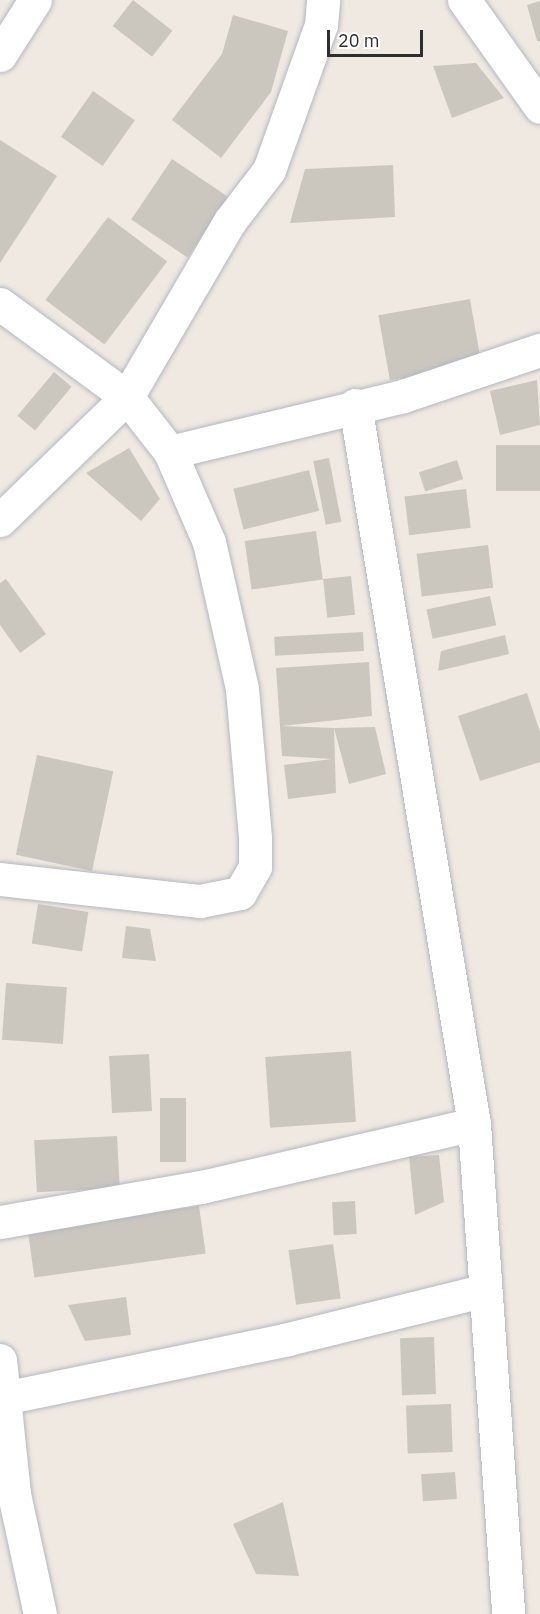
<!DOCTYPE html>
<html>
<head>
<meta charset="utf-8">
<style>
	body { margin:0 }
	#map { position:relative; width:540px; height:1614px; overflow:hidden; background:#efe9e1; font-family:"IBM Plex Sans",sans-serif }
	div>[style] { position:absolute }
	.building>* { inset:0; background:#cbc7bf; transform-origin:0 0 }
	.roads { filter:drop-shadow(0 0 2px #b4b7c1) drop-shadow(0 0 2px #b4b7c1) }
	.minor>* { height:33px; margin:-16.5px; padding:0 16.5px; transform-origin:16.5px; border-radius:16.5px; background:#fff }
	span { translate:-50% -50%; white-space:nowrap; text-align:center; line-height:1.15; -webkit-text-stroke:6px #fff; paint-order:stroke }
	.scale { position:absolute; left:327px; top:30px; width:96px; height:27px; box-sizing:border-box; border:3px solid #2e2e2e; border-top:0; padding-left:8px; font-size:18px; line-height:21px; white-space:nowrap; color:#2e2e2e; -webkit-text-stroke:4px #fff; paint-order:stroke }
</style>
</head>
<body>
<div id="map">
	<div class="building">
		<div style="left:133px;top:0;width:50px;height:33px;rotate:38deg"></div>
		<div style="clip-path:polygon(540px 1px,540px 41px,537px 41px,527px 5px)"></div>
		<div style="clip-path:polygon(233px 15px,288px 31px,271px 92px,221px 158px,172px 120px,222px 54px)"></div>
		<div style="clip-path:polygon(476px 63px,504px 98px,452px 118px,433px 66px)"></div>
		<div style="left:93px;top:91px;width:51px;height:56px;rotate:35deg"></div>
		<div style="clip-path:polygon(0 140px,57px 176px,0 263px)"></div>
		<div style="left:172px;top:159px;width:68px;height:73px;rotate:34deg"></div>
		<div style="clip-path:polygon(393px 165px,395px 217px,290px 223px,305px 169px)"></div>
		<div style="left:108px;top:217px;width:74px;height:104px;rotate:37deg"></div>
		<div style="left:470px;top:299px;width:66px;height:93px;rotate:80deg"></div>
		<div style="left:54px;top:372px;width:23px;height:57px;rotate:40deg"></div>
		<div style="clip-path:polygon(537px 380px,540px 425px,500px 435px,490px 391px)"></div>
		<div style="left:540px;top:445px;width:46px;height:44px;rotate:90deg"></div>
		<div style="clip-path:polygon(129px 448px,160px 499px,141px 521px,86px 473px)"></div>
		<div style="left:329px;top:458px;width:65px;height:16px;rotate:79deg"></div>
		<div style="left:457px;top:460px;width:20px;height:40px;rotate:72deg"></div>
		<div style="left:309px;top:470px;width:42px;height:78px;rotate:76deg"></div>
		<div style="left:466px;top:489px;width:39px;height:62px;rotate:83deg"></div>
		<div style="left:316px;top:531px;width:49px;height:72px;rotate:82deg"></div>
		<div style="left:488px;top:545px;width:43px;height:72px;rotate:83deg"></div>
		<div style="left:351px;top:576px;width:39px;height:28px;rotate:84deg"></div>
		<div style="clip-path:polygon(6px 579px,46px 634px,20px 653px,0 625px,0 583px)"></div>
		<div style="left:490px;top:596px;width:30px;height:65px;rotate:78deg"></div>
		<div style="left:363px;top:632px;width:19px;height:89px;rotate:87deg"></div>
		<div style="clip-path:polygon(505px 635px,509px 654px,438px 671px,441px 651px)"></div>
		<div style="clip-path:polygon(369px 662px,372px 716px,282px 726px,334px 728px,336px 793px,288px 799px,284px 765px,332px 759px,282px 756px,276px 668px)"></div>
		<div style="clip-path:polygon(527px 693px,540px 732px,540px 762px,480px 781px,458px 716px)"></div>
		<div style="clip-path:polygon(375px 727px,386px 774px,349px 784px,334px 728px)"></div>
		<div style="left:37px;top:755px;width:78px;height:102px;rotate:12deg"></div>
		<div style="left:38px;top:904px;width:51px;height:40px;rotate:9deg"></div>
		<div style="clip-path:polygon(126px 926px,150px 929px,156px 961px,122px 958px)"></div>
		<div style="left:6px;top:983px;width:61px;height:57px;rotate:4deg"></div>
		<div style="left:351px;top:1051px;width:71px;height:86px;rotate:86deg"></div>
		<div style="left:149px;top:1054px;width:57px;height:40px;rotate:87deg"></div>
		<div style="left:160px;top:1098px;width:26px;height:64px"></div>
		<div style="left:117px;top:1136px;width:52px;height:83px;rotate:87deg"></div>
		<div style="clip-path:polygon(439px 1155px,444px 1202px,415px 1215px,409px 1157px)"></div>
		<div style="left:355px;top:1201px;width:33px;height:23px;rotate:87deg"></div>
		<div style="left:199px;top:1206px;width:48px;height:173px;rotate:82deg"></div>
		<div style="left:333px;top:1244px;width:55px;height:45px;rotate:82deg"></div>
		<div style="clip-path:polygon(126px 1297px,131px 1335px,85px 1341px,68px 1305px)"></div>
		<div style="left:434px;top:1337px;width:57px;height:34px;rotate:88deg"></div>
		<div style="left:451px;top:1404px;width:48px;height:45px;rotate:88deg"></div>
		<div style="left:455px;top:1472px;width:27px;height:34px;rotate:86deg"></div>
		<div style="clip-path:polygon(283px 1502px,299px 1576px,256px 1574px,233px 1524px)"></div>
	</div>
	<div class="roads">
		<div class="minor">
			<div style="left:464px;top:0;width:131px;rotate:54.6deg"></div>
			<div style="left:0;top:55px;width:65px;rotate:-57.5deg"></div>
			<div style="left:0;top:304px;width:157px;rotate:36.2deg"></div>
			<div style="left:127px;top:397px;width:70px;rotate:52deg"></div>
			<div style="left:170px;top:452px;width:98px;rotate:66.6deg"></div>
			<div style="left:209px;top:542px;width:151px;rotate:77.3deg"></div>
			<div style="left:242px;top:689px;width:149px;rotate:85deg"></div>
			<div style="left:255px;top:837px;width:30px;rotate:90deg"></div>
			<div style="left:255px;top:867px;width:30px;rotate:120deg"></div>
			<div style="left:240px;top:893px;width:41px;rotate:168.7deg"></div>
			<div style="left:200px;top:901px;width:201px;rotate:-173.7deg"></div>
			<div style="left:355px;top:405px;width:729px;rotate:80.6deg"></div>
			<div style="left:474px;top:1124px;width:491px;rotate:86deg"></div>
			<div style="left:170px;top:452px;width:240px;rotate:-13.5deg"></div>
			<div style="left:403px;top:396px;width:145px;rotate:-18.6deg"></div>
			<div style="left:0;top:520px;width:177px;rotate:-44.1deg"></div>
			<div style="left:127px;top:397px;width:204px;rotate:-59.7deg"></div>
			<div style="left:230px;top:221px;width:64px;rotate:-52.6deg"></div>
			<div style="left:269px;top:170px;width:154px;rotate:-70.3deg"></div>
			<div style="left:321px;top:25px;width:25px;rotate:-85deg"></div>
			<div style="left:0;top:1222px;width:204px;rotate:-9.9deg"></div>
			<div style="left:201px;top:1187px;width:280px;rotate:-13deg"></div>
			<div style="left:0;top:1360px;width:135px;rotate:84deg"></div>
			<div style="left:14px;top:1494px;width:123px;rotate:77.8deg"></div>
			<div style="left:4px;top:1398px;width:290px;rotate:-11.7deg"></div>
			<div style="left:288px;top:1339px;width:200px;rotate:-13.9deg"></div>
		</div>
	</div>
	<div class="scale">20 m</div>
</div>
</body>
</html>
